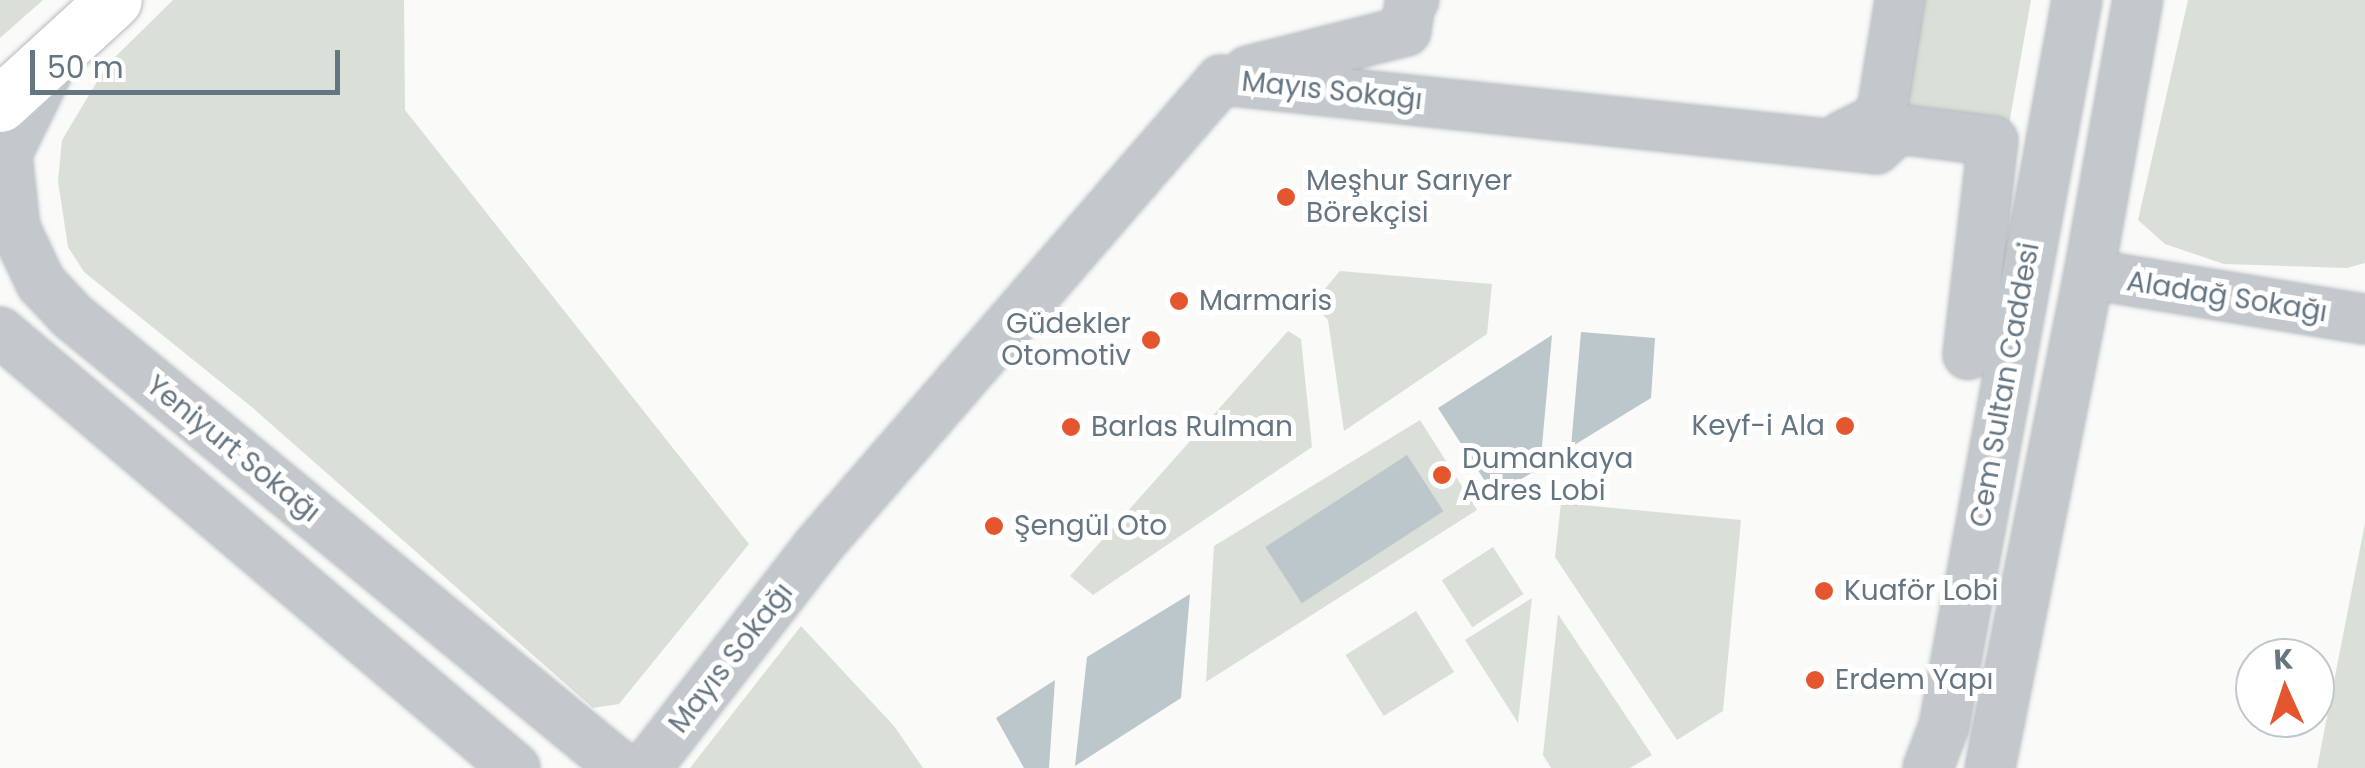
<!DOCTYPE html>
<html>
<head>
<meta charset="utf-8">
<style>
	body { margin:0 }
	#map { position:relative; width:2365px; height:768px; overflow:hidden; background:#fafaf8; font-family:Poppins,sans-serif }
	div>[style] { position:absolute }
	.green>* { inset:0; background:#dadfd7; transform-origin:0 0 }
	.water>* { inset:0; background:#bbc7cb; transform-origin:0 0 }
	.roads { filter:drop-shadow(0 0 2px #b5babe) drop-shadow(0 0 2px #b5babe) }
	.minor>* { height:48px; margin:-24px; padding:0 24px; transform-origin:24px; border-radius:24px; background:#c3c8cc }
	.major>* { height:55px; margin:-27.5px; padding:0 27.5px; transform-origin:27.5px; border-radius:27.5px; background:#fff }
	.dots>* { width:28px; height:28px; translate:-50% -50%; box-sizing:border-box; border:5px solid #fff; border-radius:50% }
	span { translate:-50% -50%; white-space:nowrap; text-align:center; line-height:1.15; -webkit-text-stroke:10px #fff; paint-order:stroke }
	.street-label { font-size:28px; color:#657683 }
	.poi-label { font-size:28px; color:#657683 }
	.left { translate:0 -50%; text-align:left }
	.right { translate:-100% -50%; text-align:right }
	.north { position:absolute; left:2235px; top:638px; width:100px; height:100px; box-sizing:border-box; background:#fff; border:2px solid #c1c8cd; border-radius:50%; rotate:357deg; font-size:28px; font-weight:700; line-height:40px; text-align:center; color:#657683 }
	.north::after { content:''; display:block; margin:auto; width:35px; height:45px; background:#e4572e; clip-path:polygon(50% 0,100% 100%,50% 72%,0 100%) }
	.scale { position:absolute; left:30px; top:50px; width:310px; height:45px; box-sizing:border-box; border:5px solid #657683; border-top:0; padding-left:12px; font-size:30px; line-height:35px; white-space:nowrap; color:#657683; -webkit-text-stroke:8px #fff; paint-order:stroke }
</style>
</head>
<body>
<div id="map">
	<div class="green">
		<div style="clip-path:polygon(0 0,43px 0,0 38px)"></div>
		<div style="clip-path:polygon(173px 0,404px 0,405px 110px,749px 544px,619px 704px,593px 708px,253px 408px,84px 272px,68px 247px,58px 181px,62px 140px,107px 65px)"></div>
		<div style="clip-path:polygon(1919px 0,2031px 0,2009px 124px,1902px 112px)"></div>
		<div style="clip-path:polygon(2188px 0,2365px 0,2365px 263px,2347px 268px,2224px 264px,2165px 244px,2138px 220px)"></div>
		<div style="clip-path:polygon(1340px 271px,1492px 284px,1487px 334px,1344px 431px,1328px 320px,1312px 304px)"></div>
		<div style="clip-path:polygon(1288px 331px,1301px 339px,1312px 447px,1093px 595px,1070px 576px)"></div>
		<div style="clip-path:polygon(1420px 420px,1477px 510px,1206px 682px,1214px 546px)"></div>
		<div style="clip-path:polygon(1561px 503px,1741px 520px,1723px 711px,1677px 740px,1555px 557px)"></div>
		<div style="clip-path:polygon(2365px 523px,2365px 768px,2317px 768px)"></div>
		<div style="left:1493px;top:547px;width:56px;height:61px;rotate:57deg"></div>
		<div style="clip-path:polygon(1532px 598px,1518px 723px,1465px 640px)"></div>
		<div style="left:1416px;top:611px;width:72px;height:83px;rotate:58deg"></div>
		<div style="clip-path:polygon(1558px 614px,1652px 755px,1630px 768px,1551px 768px,1543px 755px)"></div>
		<div style="clip-path:polygon(801px 626px,894px 726px,923px 768px,690px 768px)"></div>
	</div>
	<div class="water">
		<div style="clip-path:polygon(1581px 332px,1655px 338px,1651px 398px,1571px 447px)"></div>
		<div style="clip-path:polygon(1552px 335px,1540px 468px,1494px 495px,1438px 408px)"></div>
		<div style="left:1407px;top:455px;width:67px;height:169px;rotate:57deg"></div>
		<div style="clip-path:polygon(1190px 594px,1181px 698px,1075px 766px,1087px 657px)"></div>
		<div style="clip-path:polygon(1055px 680px,1049px 768px,1024px 768px,996px 718px)"></div>
	</div>
	<div class="roads">
		<div class="minor">
			<div style="left:51px;top:64px;width:100px;rotate:116.1deg"></div>
			<div style="left:7px;top:154px;width:74px;rotate:83.8deg"></div>
			<div style="left:15px;top:228px;width:61px;rotate:64.7deg"></div>
			<div style="left:41px;top:283px;width:45px;rotate:46.8deg"></div>
			<div style="left:72px;top:316px;width:712px;rotate:39.41deg"></div>
			<div style="left:1248px;top:71px;width:163px;rotate:-14.2deg"></div>
			<div style="left:1406px;top:31px;width:30px;rotate:-82deg"></div>
			<div style="left:1410px;top:1px;width:4px;rotate:-14deg"></div>
			<div style="left:1221px;top:80px;width:659px;rotate:6.01deg"></div>
			<div style="left:1876px;top:149px;width:30px;rotate:-42deg"></div>
			<div style="left:1898px;top:129px;width:96px;rotate:7.2deg"></div>
			<div style="left:1993px;top:141px;width:215px;rotate:96.7deg"></div>
			<div style="left:1843px;top:136px;width:42px;rotate:-26.6deg"></div>
			<div style="left:1881px;top:117px;width:119px;rotate:-80.8deg"></div>
			<div style="left:2089px;top:274px;width:280px;rotate:9.3deg"></div>
			<div style="left:0;top:332px;width:675px;rotate:40.25deg"></div>
			<div style="left:646px;top:768px;width:281px;rotate:-52.2deg"></div>
			<div style="left:818px;top:546px;width:616px;rotate:-49.15deg"></div>
			<div style="left:1928px;top:768px;width:45px;rotate:-69.1deg"></div>
			<div style="left:1944px;top:726px;width:738px;rotate:-79.62deg"></div>
			<div style="left:1990px;top:768px;width:504px;rotate:-78.67deg"></div>
			<div style="left:2089px;top:274px;width:278px;rotate:-79.9deg"></div>
		</div>
		<div class="major">
			<div style="left:0;top:104px;width:154px;rotate:-42.4deg"></div>
		</div>
	</div>
	<div class="dots">
		<div style="left:1286px;top:197px;background:#e4572e"></div>
		<div style="left:1179px;top:301px;background:#e4572e"></div>
		<div style="left:1151px;top:340px;background:#e4572e"></div>
		<div style="left:1845px;top:426px;background:#e4572e"></div>
		<div style="left:1071px;top:427px;background:#e4572e"></div>
		<div style="left:1442px;top:475px;background:#e4572e"></div>
		<div style="left:994px;top:526px;background:#e4572e"></div>
		<div style="left:1824px;top:591px;background:#e4572e"></div>
		<div style="left:1815px;top:680px;background:#e4572e"></div>
	</div>
	<div class="street-label">
		<span style="left:1332px;top:91px;rotate:6deg">Mayıs Sokağı</span>
		<span style="left:2227px;top:297px;rotate:9deg">Aladağ Sokağı</span>
		<span style="left:2005px;top:385px;rotate:-80deg">Cem Sultan Caddesi</span>
		<span style="left:233px;top:449px;rotate:39deg">Yeniyurt Sokağı</span>
		<span style="left:731px;top:658px;rotate:-52deg">Mayıs Sokağı</span>
	</div>
	<div class="poi-label">
		<span class="left" style="left:1306px;top:197px">Meşhur Sarıyer<br>Börekçisi</span>
		<span class="left" style="left:1199px;top:301px">Marmaris</span>
		<span class="right" style="left:1131px;top:340px">Güdekler<br>Otomotiv</span>
		<span class="right" style="left:1825px;top:426px">Keyf-i Ala</span>
		<span class="left" style="left:1091px;top:427px">Barlas Rulman</span>
		<span class="left" style="left:1462px;top:475px">Dumankaya<br>Adres Lobi</span>
		<span class="left" style="left:1014px;top:526px">Şengül Oto</span>
		<span class="left" style="left:1844px;top:591px">Kuaför Lobi</span>
		<span class="left" style="left:1835px;top:680px">Erdem Yapı</span>
	</div>
	<div class="north">K</div>
	<div class="scale">50 m</div>
</div>
</body>
</html>
